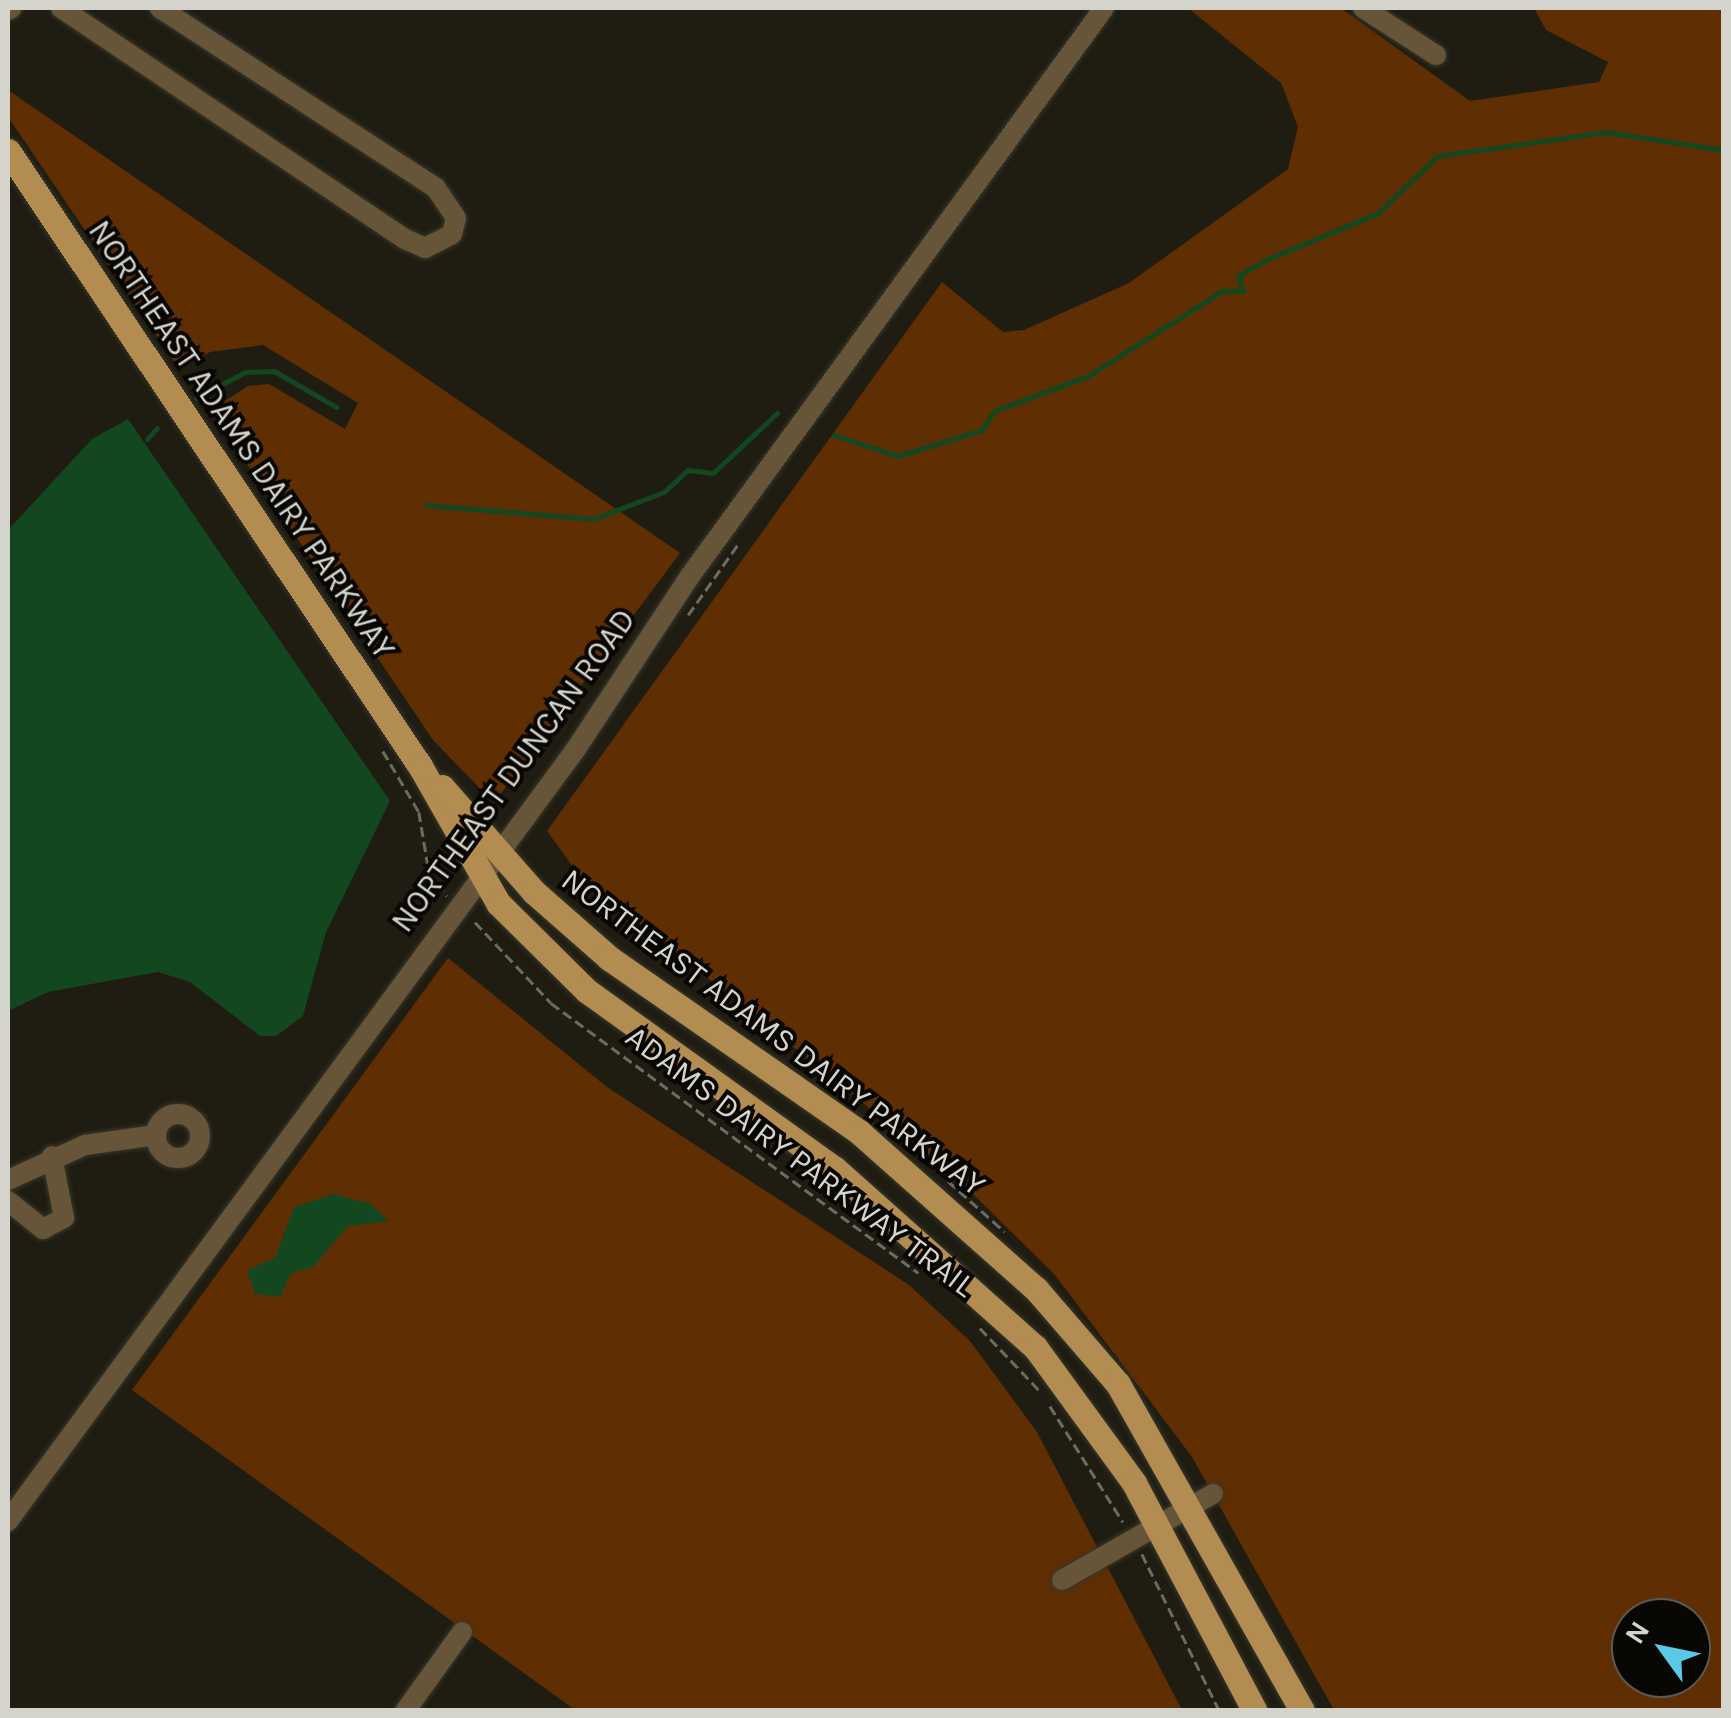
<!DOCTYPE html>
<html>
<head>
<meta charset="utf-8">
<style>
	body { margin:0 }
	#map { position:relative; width:1731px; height:1718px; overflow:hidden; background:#1f1d11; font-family:Karla,sans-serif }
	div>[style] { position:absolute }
	.green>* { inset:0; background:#5f2e03 }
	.water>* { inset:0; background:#124720 }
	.stream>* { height:5px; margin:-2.5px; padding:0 2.5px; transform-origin:2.5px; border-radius:2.5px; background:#124720 }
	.path>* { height:2.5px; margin-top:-1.25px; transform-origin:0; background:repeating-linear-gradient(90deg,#6c6b61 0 10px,transparent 0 15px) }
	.roads { filter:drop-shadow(0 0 2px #38372b) drop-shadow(0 0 2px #38372b) }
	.minor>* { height:20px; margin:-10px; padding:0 10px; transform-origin:10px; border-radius:10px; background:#675539 }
	.minor>.ring { margin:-10px; padding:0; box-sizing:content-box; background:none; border:20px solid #675539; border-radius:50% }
	.major>* { height:25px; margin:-12.5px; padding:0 12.5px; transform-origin:12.5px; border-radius:12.5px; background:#b28c50 }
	span { translate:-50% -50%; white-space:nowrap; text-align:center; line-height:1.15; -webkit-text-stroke:8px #080704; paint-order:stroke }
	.street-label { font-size:32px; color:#d5d4cc }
	.frame { position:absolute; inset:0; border:10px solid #d5d4cc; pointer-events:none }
	.north { position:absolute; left:1611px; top:1598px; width:100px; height:100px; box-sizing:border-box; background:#080704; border:2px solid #5a5954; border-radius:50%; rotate:303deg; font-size:28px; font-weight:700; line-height:40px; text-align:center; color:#d5d4cc }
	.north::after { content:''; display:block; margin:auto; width:35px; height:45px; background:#5bc8e6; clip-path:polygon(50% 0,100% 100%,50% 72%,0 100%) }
</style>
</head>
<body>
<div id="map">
	<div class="green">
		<div style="clip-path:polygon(evenodd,1188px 8px,1341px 8px,1470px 101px,1599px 82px,1608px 62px,1546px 30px,1534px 8px,1723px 8px,1723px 1710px,1334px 1710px,1192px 1457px,1055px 1275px,960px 1181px,578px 874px,547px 831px,942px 282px,1003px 332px,1024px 330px,1129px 283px,1288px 169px,1298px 127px,1281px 83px,1188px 8px,1631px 1618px,1691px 1618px,1691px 1678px,1631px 1678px,1631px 1618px)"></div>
		<div style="clip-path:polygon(8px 90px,680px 553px,494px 803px,433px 740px,211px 410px,248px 386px,269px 384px,345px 429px,358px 403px,263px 345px,210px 352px,180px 370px,8px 117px)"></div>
		<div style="clip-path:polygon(448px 958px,607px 1087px,909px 1285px,970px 1341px,1037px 1432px,1182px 1710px,575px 1710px,132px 1390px)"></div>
	</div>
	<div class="water">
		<div style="clip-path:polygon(128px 419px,390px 801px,326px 932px,303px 1016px,276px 1036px,260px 1036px,190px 982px,158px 972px,48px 992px,8px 1011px,8px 530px,92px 439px)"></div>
		<div style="clip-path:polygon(333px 1194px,369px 1203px,389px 1221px,348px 1226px,313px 1267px,291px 1273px,280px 1297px,255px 1294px,247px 1270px,275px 1258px,294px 1207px)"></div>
	</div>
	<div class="stream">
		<div style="left:196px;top:398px;width:55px;rotate:-28deg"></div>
		<div style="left:245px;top:372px;width:29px;rotate:-2deg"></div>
		<div style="left:274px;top:371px;width:72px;rotate:30.1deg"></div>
		<div style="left:834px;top:435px;width:67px;rotate:18.2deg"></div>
		<div style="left:898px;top:456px;width:88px;rotate:-17.2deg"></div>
		<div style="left:982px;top:430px;width:22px;rotate:-58deg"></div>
		<div style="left:994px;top:411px;width:100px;rotate:-20.4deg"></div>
		<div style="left:1088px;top:376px;width:159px;rotate:-32.4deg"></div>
		<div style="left:1222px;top:291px;width:21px"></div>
		<div style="left:1243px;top:291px;width:16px;rotate:-108deg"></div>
		<div style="left:1238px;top:276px;width:34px;rotate:-30deg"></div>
		<div style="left:1268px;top:259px;width:119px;rotate:-22.7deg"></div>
		<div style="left:1378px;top:213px;width:82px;rotate:-44deg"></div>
		<div style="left:1437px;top:156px;width:171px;rotate:-8.1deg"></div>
		<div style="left:1606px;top:132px;width:119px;rotate:8.7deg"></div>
		<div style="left:147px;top:439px;width:15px;rotate:-48deg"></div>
		<div style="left:426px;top:505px;width:168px;rotate:4.8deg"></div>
		<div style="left:593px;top:519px;width:76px;rotate:-20.8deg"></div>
		<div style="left:664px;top:492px;width:33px;rotate:-43deg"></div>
		<div style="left:688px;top:470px;width:25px;rotate:7deg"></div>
		<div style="left:713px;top:473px;width:88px;rotate:-43.2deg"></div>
	</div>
	<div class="path">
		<div style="left:688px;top:615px;width:87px;rotate:-54.8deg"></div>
		<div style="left:383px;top:751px;width:71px;rotate:59.5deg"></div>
		<div style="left:419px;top:812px;width:60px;rotate:80.4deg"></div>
		<div style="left:429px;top:871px;width:31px;rotate:54deg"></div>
		<div style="left:475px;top:922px;width:111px;rotate:46.8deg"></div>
		<div style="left:551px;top:1003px;width:456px;rotate:36.3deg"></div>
		<div style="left:948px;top:1181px;width:76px;rotate:41.8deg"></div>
		<div style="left:980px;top:1328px;width:87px;rotate:46.4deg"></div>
		<div style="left:1050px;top:1406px;width:137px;rotate:57.8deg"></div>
		<div style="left:1142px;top:1554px;width:174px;rotate:63.7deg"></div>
	</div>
	<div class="roads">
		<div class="minor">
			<div style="left:61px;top:8px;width:414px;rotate:33.9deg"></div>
			<div style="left:405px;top:239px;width:22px;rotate:24deg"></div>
			<div style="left:425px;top:248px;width:30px;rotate:-27deg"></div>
			<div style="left:452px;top:234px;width:16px;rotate:-76deg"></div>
			<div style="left:456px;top:218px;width:36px;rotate:-124deg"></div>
			<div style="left:436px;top:188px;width:330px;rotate:-146.9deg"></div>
			<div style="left:1363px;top:8px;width:87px;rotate:32.8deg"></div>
			<div style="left:8px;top:10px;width:4px;rotate:-27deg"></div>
			<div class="ring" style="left:156px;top:1114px;width:24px;height:24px"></div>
			<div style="left:8px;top:1180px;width:85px;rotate:-24.4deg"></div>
			<div style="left:85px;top:1145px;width:72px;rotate:-8deg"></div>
			<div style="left:8px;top:1201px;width:45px;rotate:38.7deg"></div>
			<div style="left:43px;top:1229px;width:24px;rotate:-28deg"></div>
			<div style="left:64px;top:1218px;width:63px;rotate:-101deg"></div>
			<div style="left:8px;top:1521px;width:958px;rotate:-53.66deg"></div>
			<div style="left:576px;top:749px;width:207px;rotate:-56.6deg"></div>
			<div style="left:690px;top:576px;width:703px;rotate:-53.91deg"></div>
			<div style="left:1062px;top:1580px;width:174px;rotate:-29.7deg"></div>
			<div style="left:406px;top:1710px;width:96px;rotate:-54.3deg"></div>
		</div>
		<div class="major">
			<div style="left:8px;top:151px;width:740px;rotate:56.18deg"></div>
			<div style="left:420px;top:766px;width:158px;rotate:60.3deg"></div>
			<div style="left:498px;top:903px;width:125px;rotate:44.7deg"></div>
			<div style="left:587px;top:991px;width:305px;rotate:35.7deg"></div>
			<div style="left:835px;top:1169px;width:268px;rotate:41.7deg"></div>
			<div style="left:1035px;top:1347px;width:168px;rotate:53.9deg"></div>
			<div style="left:1134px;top:1483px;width:257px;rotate:62.1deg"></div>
			<div style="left:442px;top:787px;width:140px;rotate:48.8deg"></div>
			<div style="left:534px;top:892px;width:100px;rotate:41.3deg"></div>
			<div style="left:609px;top:958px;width:305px;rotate:34.8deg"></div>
			<div style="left:859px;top:1132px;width:237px;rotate:41.6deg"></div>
			<div style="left:1036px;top:1289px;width:125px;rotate:49.2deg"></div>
			<div style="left:1118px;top:1384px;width:374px;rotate:60.6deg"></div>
		</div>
	</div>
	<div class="street-label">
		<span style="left:241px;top:440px;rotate:56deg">NORTHEAST ADAMS DAIRY PARKWAY</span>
		<span style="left:514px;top:771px;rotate:-54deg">NORTHEAST DUNCAN ROAD</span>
		<span style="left:773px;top:1033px;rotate:37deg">NORTHEAST ADAMS DAIRY PARKWAY</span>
		<span style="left:800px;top:1162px;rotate:37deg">ADAMS DAIRY PARKWAY TRAIL</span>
	</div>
	<div class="frame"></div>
	<div class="north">N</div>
</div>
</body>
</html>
